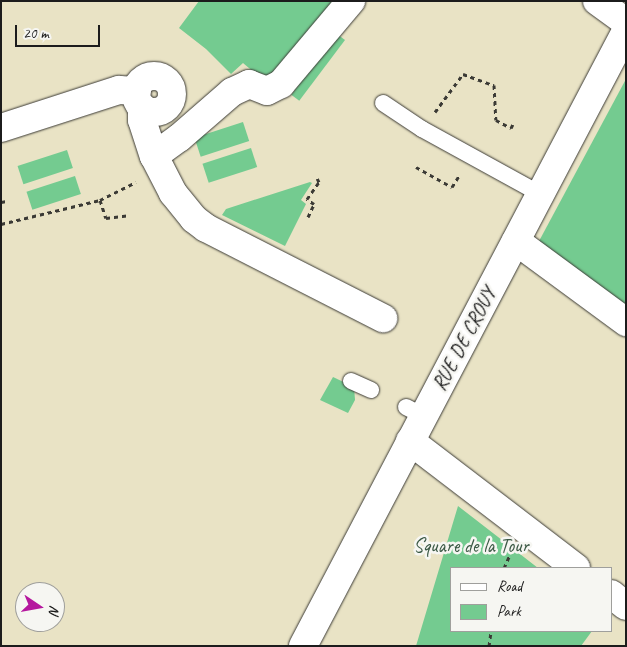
<!DOCTYPE html>
<html>
<head>
<meta charset="utf-8">
<style>
	body { margin:0 }
	#map { position:relative; width:627px; height:647px; overflow:hidden; background:#e9e3c5; font-family:Caveat,sans-serif }
	div>[style] { position:absolute }
	.green>* { inset:0; background:#74cb90; transform-origin:0 0 }
	.path>* { height:3px; margin-top:-1.5px; transform-origin:0; background:repeating-linear-gradient(90deg,#3b3a35 0 4px,transparent 0 8px) }
	.roads { filter:drop-shadow(0 0 1px #3b3a35) drop-shadow(0 0 1px #3b3a35) }
	.lane>* { height:16px; margin:-8px; padding:0 8px; transform-origin:8px; border-radius:8px; background:#fff }
	.street>* { height:28px; margin:-14px; padding:0 14px; transform-origin:14px; border-radius:14px; background:#fff }
	.street>.ring { margin:-14px; padding:0; box-sizing:content-box; background:none; border:28px solid #fff; border-radius:50% }
	span { translate:-50% -50%; white-space:nowrap; text-align:center; line-height:1.15; -webkit-text-stroke:5px #f6f6f2; paint-order:stroke }
	.street-label { font-size:20px; color:#1c1c1c }
	.park-label { font-size:20px; color:#3b5945 }
	.frame { position:absolute; inset:0; border:2px solid #1c1c1c; pointer-events:none }
	.legend { position:absolute; left:450px; top:567px; width:162px; height:65px; box-sizing:border-box; background:#f6f6f2; border:1px solid #9f9f9c; margin:0; padding:6px 9px; list-style:none; font-size:15px; color:#1c1c1c }
	.legend li { display:flex; align-items:center; gap:10px; height:25px }
	.legend b { width:25px; border:1px solid #9f9f9c }
	.north { position:absolute; left:15px; top:582px; width:50px; height:50px; box-sizing:border-box; background:#f6f6f2; border:1px solid #9f9f9c; border-radius:50%; rotate:102deg; font-size:14px; font-weight:700; line-height:20px; text-align:center; color:#1c1c1c }
	.north::after { content:''; display:block; margin:auto; width:18px; height:22px; background:#b5179e; clip-path:polygon(50% 0,100% 100%,50% 72%,0 100%) }
	.scale { position:absolute; left:15px; top:25px; width:85px; height:22px; box-sizing:border-box; border:2px solid #1c1c1c; border-top:0; padding-left:6px; font-size:15px; line-height:18px; white-space:nowrap; color:#1c1c1c; -webkit-text-stroke:4px #f6f6f2; paint-order:stroke }
</style>
</head>
<body>
<div id="map">
	<div class="green">
		<div style="clip-path:polygon(199px 1px,335px 1px,268px 84px,243px 63px,231px 74px,206px 49px,179px 28px)"></div>
		<div style="left:337px;top:34px;width:10px;height:76px;rotate:37deg"></div>
		<div style="clip-path:polygon(626px 79px,626px 307px,538px 243px)"></div>
		<div style="left:243px;top:122px;width:20px;height:51px;rotate:72deg"></div>
		<div style="left:251px;top:148px;width:20px;height:51px;rotate:72deg"></div>
		<div style="left:67px;top:150px;width:19px;height:52px;rotate:72deg"></div>
		<div style="left:75px;top:176px;width:19px;height:51px;rotate:72deg"></div>
		<div style="clip-path:polygon(310px 182px,312px 183px,301px 200px,306px 204px,285px 246px,222px 215px,226px 209px)"></div>
		<div style="clip-path:polygon(333px 377px,354px 387px,355px 400px,348px 413px,320px 400px)"></div>
		<div style="clip-path:polygon(458px 506px,538px 568px,451px 568px,451px 631px,592px 631px,581px 646px,416px 646px)"></div>
	</div>
	<div class="path">
		<div style="left:435px;top:112px;width:47px;rotate:-53.6deg"></div>
		<div style="left:463px;top:74px;width:33px;rotate:20deg"></div>
		<div style="left:494px;top:85px;width:35px;rotate:87deg"></div>
		<div style="left:496px;top:120px;width:17px;rotate:28deg"></div>
		<div style="left:511px;top:128px;width:4px;rotate:-63deg"></div>
		<div style="left:416px;top:167px;width:41px;rotate:29.1deg"></div>
		<div style="left:452px;top:187px;width:15px;rotate:-58deg"></div>
		<div style="left:100px;top:200px;width:19px;rotate:72deg"></div>
		<div style="left:106px;top:218px;width:23px;rotate:-7deg"></div>
		<div style="left:1px;top:202px;width:6px;rotate:-9deg"></div>
		<div style="left:308px;top:217px;width:14px;rotate:-65deg"></div>
		<div style="left:314px;top:204px;width:9px;rotate:-144deg"></div>
		<div style="left:307px;top:199px;width:21px;rotate:-55deg"></div>
		<div style="left:319px;top:182px;width:4px;rotate:-117deg"></div>
		<div style="left:1px;top:224px;width:102px;rotate:-13.6deg"></div>
		<div style="left:100px;top:200px;width:40px;rotate:-26.6deg"></div>
		<div style="left:504px;top:568px;width:17px;rotate:-66deg"></div>
		<div style="left:489px;top:646px;width:15px;rotate:-82deg"></div>
	</div>
	<div class="roads">
		<div class="lane">
			<div style="left:383px;top:103px;width:47px;rotate:33.7deg"></div>
			<div style="left:422px;top:129px;width:135px;rotate:28.8deg"></div>
			<div style="left:351px;top:381px;width:22px;rotate:24deg"></div>
			<div style="left:406px;top:407px;width:20px;rotate:27deg"></div>
		</div>
		<div class="street">
			<div style="left:597px;top:1px;width:36px;rotate:36deg"></div>
			<div class="ring" style="left:136px;top:76px;width:8px;height:8px"></div>
			<div style="left:142px;top:107px;width:13px;rotate:90deg"></div>
			<div style="left:142px;top:120px;width:38px;rotate:72deg"></div>
			<div style="left:154px;top:156px;width:42px;rotate:62.8deg"></div>
			<div style="left:173px;top:193px;width:33px;rotate:51deg"></div>
			<div style="left:194px;top:219px;width:15px;rotate:37deg"></div>
			<div style="left:206px;top:228px;width:199px;rotate:27deg"></div>
			<div style="left:1px;top:128px;width:124px;rotate:-17.9deg"></div>
			<div style="left:119px;top:90px;width:18px;rotate:3deg"></div>
			<div style="left:154px;top:156px;width:31px;rotate:-36deg"></div>
			<div style="left:179px;top:138px;width:70px;rotate:-41deg"></div>
			<div style="left:232px;top:92px;width:19px;rotate:-25deg"></div>
			<div style="left:249px;top:84px;width:19px;rotate:21deg"></div>
			<div style="left:267px;top:91px;width:16px;rotate:-27deg"></div>
			<div style="left:281px;top:84px;width:109px;rotate:-49.9deg"></div>
			<div style="left:516px;top:241px;width:137px;rotate:36.4deg"></div>
			<div style="left:410px;top:441px;width:209px;rotate:37.4deg"></div>
			<div style="left:611px;top:594px;width:19px;rotate:39deg"></div>
			<div style="left:303px;top:646px;width:695px;rotate:-62.29deg"></div>
		</div>
	</div>
	<div class="street-label">
		<span style="left:464px;top:339px;rotate:-62deg">RUE DE CROUY</span>
	</div>
	<div class="park-label">
		<span style="left:471px;top:545px">Square de la Tour</span>
	</div>
	<div class="frame"></div>
	<ul class="legend">
	<li><b style="height:6px;background:#fff"></b>Road</li>
	<li><b style="height:14px;background:#74cb90"></b>Park</li>
	</ul>
	<div class="north">N</div>
	<div class="scale">20 m</div>
</div>
</body>
</html>
